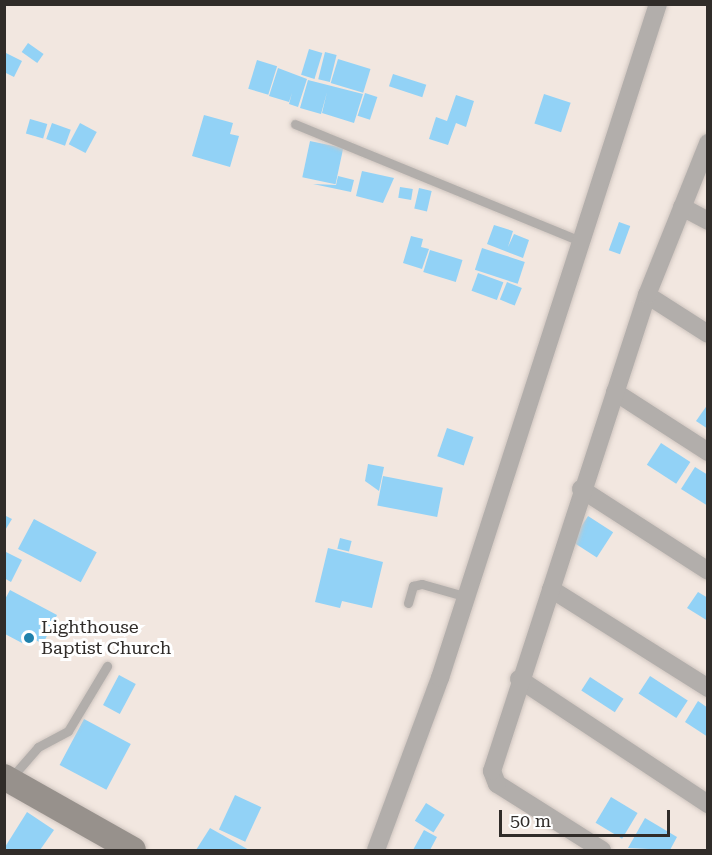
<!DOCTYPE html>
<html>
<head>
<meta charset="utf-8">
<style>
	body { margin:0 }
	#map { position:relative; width:712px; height:855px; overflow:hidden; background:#f2e7e0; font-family:"Roboto Serif",serif }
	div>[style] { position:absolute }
	.building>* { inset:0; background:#92d2f6; transform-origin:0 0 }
	.roads { filter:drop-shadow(0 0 2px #cfc5bf) drop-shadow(0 0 2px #cfc5bf) }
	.service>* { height:9px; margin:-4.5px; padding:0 4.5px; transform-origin:4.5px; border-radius:4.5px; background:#b2aeab }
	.minor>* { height:18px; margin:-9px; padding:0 9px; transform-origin:9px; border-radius:9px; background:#b2aeab }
	.secondary>* { height:26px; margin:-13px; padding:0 13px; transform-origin:13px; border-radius:13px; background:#97918c }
	.dots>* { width:16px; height:16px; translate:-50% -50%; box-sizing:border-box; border:3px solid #fff; border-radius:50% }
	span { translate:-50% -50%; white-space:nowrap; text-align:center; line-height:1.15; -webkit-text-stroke:6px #fff; paint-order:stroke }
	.poi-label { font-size:18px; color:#302c29 }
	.left { translate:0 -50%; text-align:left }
	.frame { position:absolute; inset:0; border:6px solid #302c29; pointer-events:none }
	.scale { position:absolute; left:499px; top:810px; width:171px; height:27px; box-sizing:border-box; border:3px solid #302c29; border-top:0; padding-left:8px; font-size:18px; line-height:21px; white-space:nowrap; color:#302c29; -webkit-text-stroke:4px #fff; paint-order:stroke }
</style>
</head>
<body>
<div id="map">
	<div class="building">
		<div style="left:28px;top:43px;width:19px;height:11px;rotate:35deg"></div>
		<div style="left:309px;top:49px;width:14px;height:27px;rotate:17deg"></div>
		<div style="left:325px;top:52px;width:12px;height:28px;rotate:14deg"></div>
		<div style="clip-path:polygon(6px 53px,22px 61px,14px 77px,4px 72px)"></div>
		<div style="left:338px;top:59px;width:34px;height:25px;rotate:17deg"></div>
		<div style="left:257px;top:60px;width:21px;height:30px;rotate:17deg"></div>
		<div style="clip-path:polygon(278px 68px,307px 79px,298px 107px,289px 104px,292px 93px,289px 102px,269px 96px)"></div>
		<div style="left:393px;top:74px;width:35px;height:13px;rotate:18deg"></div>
		<div style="clip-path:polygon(308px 80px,363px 94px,354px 123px,322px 113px,327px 92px,321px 114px,300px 108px)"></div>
		<div style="left:365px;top:93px;width:13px;height:24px;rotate:18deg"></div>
		<div style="left:544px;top:94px;width:28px;height:31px;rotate:18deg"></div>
		<div style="clip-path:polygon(456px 95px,474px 101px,466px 127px,456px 123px,448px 145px,429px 139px,436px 117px,447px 121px)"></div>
		<div style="clip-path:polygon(204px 115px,233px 123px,230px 134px,239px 136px,230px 167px,192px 156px)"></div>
		<div style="left:30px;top:119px;width:18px;height:15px;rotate:16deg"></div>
		<div style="left:52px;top:123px;width:20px;height:17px;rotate:20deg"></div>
		<div style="left:80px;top:123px;width:19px;height:24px;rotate:28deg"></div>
		<div style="left:310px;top:141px;width:34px;height:37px;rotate:12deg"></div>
		<div style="clip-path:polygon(362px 171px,394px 178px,383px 203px,356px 196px)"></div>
		<div style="clip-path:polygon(338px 176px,354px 180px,351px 192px,313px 184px,336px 185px)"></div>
		<div style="left:400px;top:187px;width:13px;height:11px;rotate:9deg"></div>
		<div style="left:419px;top:188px;width:13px;height:21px;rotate:13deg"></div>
		<div style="left:619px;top:222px;width:12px;height:30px;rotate:20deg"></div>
		<div style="clip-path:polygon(494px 225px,513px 231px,508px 247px,514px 234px,529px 240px,523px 258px,487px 244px)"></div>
		<div style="clip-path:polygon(411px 236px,423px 239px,421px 247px,429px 249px,422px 269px,403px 263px)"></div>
		<div style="left:482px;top:248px;width:45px;height:23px;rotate:18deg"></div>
		<div style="left:430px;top:250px;width:34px;height:23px;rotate:17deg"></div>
		<div style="left:478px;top:273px;width:27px;height:19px;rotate:20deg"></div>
		<div style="left:507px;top:282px;width:16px;height:19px;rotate:22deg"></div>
		<div style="clip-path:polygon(708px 404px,708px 429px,696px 421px)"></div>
		<div style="left:447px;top:428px;width:28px;height:30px;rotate:19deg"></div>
		<div style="left:661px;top:443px;width:35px;height:26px;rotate:33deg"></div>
		<div style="clip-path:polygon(368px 464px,384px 467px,379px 491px,365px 481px)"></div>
		<div style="clip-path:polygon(695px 467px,708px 475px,708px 506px,681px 489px)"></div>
		<div style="left:383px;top:476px;width:61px;height:30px;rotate:11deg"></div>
		<div style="clip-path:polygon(4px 515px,12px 519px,4px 532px)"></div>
		<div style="left:588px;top:516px;width:30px;height:30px;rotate:33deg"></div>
		<div style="left:34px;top:519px;width:71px;height:34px;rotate:28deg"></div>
		<div style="left:340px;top:538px;width:12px;height:11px;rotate:14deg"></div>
		<div style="clip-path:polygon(328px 548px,383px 562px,372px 608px,342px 601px,340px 608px,315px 602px)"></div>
		<div style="clip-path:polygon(4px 551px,22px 560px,11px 582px,4px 578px)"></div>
		<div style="clip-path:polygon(10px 590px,57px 615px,43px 644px,26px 635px,22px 643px,5px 634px,4px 601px)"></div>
		<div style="clip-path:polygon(698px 592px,708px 598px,708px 621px,687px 608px)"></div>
		<div style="left:119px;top:675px;width:19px;height:34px;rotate:28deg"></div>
		<div style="left:650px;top:676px;width:45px;height:21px;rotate:33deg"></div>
		<div style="left:590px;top:677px;width:40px;height:16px;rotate:33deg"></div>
		<div style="clip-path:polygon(698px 701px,708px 708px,708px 737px,685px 722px)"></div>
		<div style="left:84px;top:719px;width:53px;height:52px;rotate:28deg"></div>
		<div style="left:235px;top:795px;width:29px;height:38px;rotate:25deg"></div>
		<div style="left:611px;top:797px;width:31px;height:30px;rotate:31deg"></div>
		<div style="left:426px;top:803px;width:22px;height:21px;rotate:32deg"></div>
		<div style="clip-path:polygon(27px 812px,54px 830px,40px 850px,7px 850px,5px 847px)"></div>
		<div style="clip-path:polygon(645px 818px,677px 837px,670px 850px,628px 848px)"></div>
		<div style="clip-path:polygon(210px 828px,249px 850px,196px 850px)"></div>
		<div style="clip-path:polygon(424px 830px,437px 837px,430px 850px,413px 850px)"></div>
	</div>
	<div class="roads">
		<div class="service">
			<div style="left:295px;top:124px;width:311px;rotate:22.3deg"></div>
			<div style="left:408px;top:603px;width:18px;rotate:-74deg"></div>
			<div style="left:413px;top:586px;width:9px;rotate:-13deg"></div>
			<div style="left:422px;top:584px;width:44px;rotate:15.9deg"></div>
			<div style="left:11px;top:778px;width:41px;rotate:-48.9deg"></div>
			<div style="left:38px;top:747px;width:34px;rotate:-28deg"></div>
			<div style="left:68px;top:731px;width:76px;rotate:-59deg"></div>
		</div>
		<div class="minor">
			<div style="left:682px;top:207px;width:30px;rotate:28deg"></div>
			<div style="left:647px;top:295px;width:72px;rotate:32.6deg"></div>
			<div style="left:615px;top:392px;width:111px;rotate:32.8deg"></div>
			<div style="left:581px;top:489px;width:151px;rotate:32.8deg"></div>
			<div style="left:551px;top:589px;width:186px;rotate:32.2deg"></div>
			<div style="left:519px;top:679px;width:227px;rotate:33.5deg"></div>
			<div style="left:376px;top:850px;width:184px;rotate:-69.6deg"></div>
			<div style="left:440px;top:678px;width:708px;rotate:-72.08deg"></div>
			<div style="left:602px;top:850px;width:124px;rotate:-147.8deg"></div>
			<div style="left:497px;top:784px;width:14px;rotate:-111deg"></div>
			<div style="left:492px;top:771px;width:501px;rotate:-71.96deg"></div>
			<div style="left:647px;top:295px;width:164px;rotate:-68.1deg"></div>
		</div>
		<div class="secondary">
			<div style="left:4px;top:777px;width:148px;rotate:29.5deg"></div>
		</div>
	</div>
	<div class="dots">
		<div style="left:29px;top:638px;background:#1f81ac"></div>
	</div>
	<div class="poi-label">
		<span class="left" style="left:41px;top:638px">Lighthouse<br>Baptist Church</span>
	</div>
	<div class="frame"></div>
	<div class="scale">50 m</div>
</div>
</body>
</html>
